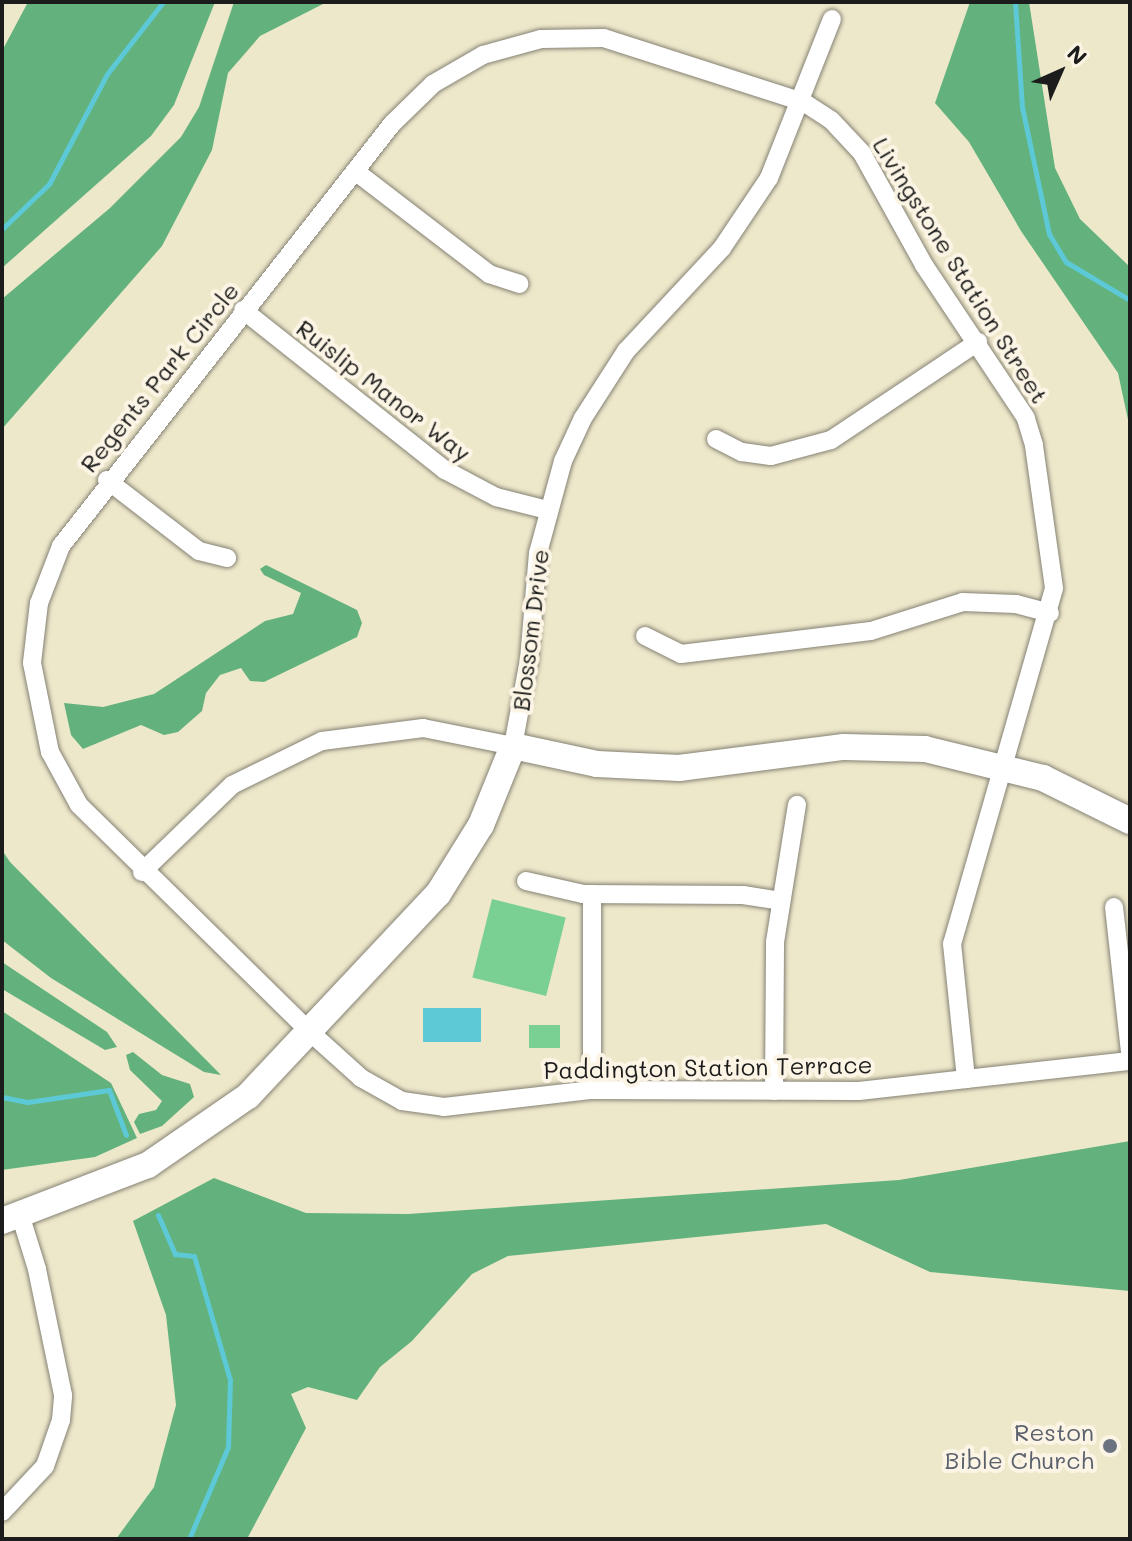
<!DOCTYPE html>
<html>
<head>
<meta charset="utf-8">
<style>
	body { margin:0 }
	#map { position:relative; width:1132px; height:1541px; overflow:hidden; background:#eee8cb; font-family:Mali,sans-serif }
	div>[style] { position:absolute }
	.green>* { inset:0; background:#7acf93; transform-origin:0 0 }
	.forest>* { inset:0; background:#63b27d }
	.water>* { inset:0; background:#5dc8d6; transform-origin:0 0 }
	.stream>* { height:5px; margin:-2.5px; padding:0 2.5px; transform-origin:2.5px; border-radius:2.5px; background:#5dc8d6 }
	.roads { filter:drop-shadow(0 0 2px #858274) drop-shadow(0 0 2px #858274) }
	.street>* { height:18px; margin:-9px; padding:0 9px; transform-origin:9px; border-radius:9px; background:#fff }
	.secondary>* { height:26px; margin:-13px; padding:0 13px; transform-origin:13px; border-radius:13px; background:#fff }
	.dots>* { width:22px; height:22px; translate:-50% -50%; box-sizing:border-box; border:4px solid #fcf5e5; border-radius:50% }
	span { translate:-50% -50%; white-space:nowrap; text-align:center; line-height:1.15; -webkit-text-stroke:8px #fcf5e5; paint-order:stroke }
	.street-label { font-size:24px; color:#1c1c1c }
	.worship-label { font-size:24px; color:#5b616d }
	.right { translate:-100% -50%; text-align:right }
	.frame { position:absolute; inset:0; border:4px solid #1c1c1c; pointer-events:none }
	.north { position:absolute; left:1020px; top:32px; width:80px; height:80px; -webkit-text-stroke:6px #fcf5e5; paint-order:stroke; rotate:45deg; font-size:22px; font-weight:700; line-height:32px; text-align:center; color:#1c1c1c }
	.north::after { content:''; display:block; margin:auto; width:28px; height:36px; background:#1c1c1c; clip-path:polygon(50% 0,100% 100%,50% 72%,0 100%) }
</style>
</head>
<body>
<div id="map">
	<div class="green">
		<div style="left:492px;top:899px;width:76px;height:81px;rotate:14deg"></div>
		<div style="left:529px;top:1025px;width:31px;height:23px"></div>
	</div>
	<div class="forest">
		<div style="clip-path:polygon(28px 2px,215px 2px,174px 105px,151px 136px,2px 268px,2px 51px)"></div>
		<div style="clip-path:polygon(234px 2px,327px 2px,260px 36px,228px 73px,212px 150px,162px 246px,2px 429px,2px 299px,110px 208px,181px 137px,199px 107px)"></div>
		<div style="clip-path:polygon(970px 2px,1029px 2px,1055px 168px,1080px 219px,1130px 267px,1130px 429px,1118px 373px,1021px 231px,969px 142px,935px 103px)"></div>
		<div style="clip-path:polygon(266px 565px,357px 610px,362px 623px,357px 637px,264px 682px,250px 681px,241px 668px,220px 675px,206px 693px,202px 711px,178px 732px,164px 735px,141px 725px,83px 749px,71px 735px,64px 703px,103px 707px,154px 694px,265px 621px,293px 614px,301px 593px,264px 575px,260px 569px)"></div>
		<div style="clip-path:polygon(2px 850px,10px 862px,221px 1075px,204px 1072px,51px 978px,2px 940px)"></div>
		<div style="clip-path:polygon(2px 962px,107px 1032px,117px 1047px,105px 1050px,2px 989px)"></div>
		<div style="clip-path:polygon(2px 1011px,111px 1083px,137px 1138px,95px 1157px,2px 1170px)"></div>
		<div style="clip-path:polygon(133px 1052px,162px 1075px,190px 1084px,194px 1097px,162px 1126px,140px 1134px,134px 1122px,139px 1114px,156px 1110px,162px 1101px,130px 1070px,126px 1055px)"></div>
		<div style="clip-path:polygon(1130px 1141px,1130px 1291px,930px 1272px,826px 1224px,508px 1256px,472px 1274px,412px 1341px,380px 1367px,357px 1400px,308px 1387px,291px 1394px,306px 1428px,247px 1539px,116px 1539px,154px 1487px,176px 1405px,166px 1315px,133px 1221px,214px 1178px,306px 1213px,408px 1214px,899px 1180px)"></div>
	</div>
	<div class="water">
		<div style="left:423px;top:1008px;width:58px;height:34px"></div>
	</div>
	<div class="stream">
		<div style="left:1015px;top:2px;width:105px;rotate:86.2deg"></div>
		<div style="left:1022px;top:107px;width:130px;rotate:78deg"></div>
		<div style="left:1049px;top:234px;width:33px;rotate:59deg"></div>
		<div style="left:1066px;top:262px;width:74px;rotate:30.7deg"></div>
		<div style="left:2px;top:229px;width:65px;rotate:-43.8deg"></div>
		<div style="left:49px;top:184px;width:124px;rotate:-62.2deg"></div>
		<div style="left:107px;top:74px;width:91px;rotate:-52.1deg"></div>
		<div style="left:2px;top:1097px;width:26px;rotate:11deg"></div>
		<div style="left:28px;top:1102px;width:82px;rotate:-8.4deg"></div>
		<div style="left:109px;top:1090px;width:48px;rotate:69.3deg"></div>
		<div style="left:158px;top:1215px;width:43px;rotate:66.4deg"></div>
		<div style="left:175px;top:1254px;width:19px;rotate:6deg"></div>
		<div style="left:194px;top:1256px;width:129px;rotate:73.8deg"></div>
		<div style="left:230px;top:1380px;width:67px;rotate:91.7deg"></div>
		<div style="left:228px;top:1447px;width:100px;rotate:113deg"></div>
	</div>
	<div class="roads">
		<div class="street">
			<div style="left:355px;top:171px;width:169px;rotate:37.5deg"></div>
			<div style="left:489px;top:274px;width:32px;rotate:18deg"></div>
			<div style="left:243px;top:310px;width:258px;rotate:38.4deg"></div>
			<div style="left:445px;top:470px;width:58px;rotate:27.9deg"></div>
			<div style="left:496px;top:497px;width:53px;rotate:14.3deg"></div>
			<div style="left:716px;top:439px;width:29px;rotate:27deg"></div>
			<div style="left:742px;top:452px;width:29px;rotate:8deg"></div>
			<div style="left:771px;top:456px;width:62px;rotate:-14.9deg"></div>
			<div style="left:831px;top:440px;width:177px;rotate:-33.7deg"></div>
			<div style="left:107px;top:480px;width:116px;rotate:37.7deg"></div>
			<div style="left:199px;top:551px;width:29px;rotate:14deg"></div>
			<div style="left:645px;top:636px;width:40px;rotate:26.6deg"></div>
			<div style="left:681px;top:654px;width:191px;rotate:-6.9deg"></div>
			<div style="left:871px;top:631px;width:96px;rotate:-17.5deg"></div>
			<div style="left:963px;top:602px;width:53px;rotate:2.2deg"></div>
			<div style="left:1016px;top:604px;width:35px;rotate:15deg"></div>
			<div style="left:142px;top:872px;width:125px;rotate:-44deg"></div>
			<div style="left:232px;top:785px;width:100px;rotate:-26.1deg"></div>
			<div style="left:322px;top:741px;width:102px;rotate:-7.3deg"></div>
			<div style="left:423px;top:728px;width:92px;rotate:11.3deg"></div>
			<div style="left:513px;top:746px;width:87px;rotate:-79.5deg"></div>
			<div style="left:529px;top:660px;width:107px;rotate:-85.2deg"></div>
			<div style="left:538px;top:553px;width:95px;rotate:-74.8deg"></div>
			<div style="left:563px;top:461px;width:47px;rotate:-65.1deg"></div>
			<div style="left:583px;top:418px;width:80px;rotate:-57.3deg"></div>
			<div style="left:626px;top:351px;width:141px;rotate:-47deg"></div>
			<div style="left:722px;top:248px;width:84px;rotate:-56.1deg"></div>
			<div style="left:769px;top:178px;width:171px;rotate:-68.4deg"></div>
			<div style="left:526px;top:881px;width:58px;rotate:12.8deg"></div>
			<div style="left:583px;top:894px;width:160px;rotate:0.4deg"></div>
			<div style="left:743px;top:895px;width:38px;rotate:9deg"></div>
			<div style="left:1114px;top:907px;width:147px;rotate:83.7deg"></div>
			<div style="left:966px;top:1079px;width:136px;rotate:-95.9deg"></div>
			<div style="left:952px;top:944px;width:370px;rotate:-74deg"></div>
			<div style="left:1054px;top:588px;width:144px;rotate:-98deg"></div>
			<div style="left:1034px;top:445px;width:28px;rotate:-107deg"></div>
			<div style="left:1026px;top:418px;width:184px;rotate:-123.7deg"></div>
			<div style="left:924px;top:265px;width:128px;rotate:-119deg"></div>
			<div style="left:862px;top:153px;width:45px;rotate:-133.2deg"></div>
			<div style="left:831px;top:120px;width:33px;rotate:-147deg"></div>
			<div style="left:803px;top:102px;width:209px;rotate:-162.2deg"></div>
			<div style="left:604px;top:38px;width:63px;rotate:179.1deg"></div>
			<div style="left:541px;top:39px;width:60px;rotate:164.6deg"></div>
			<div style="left:483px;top:55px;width:58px;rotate:149.9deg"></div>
			<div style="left:433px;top:84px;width:57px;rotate:135.7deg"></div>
			<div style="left:392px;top:124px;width:536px;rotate:128.11deg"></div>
			<div style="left:61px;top:546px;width:61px;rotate:111.1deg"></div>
			<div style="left:39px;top:603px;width:60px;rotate:96.7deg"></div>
			<div style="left:32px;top:663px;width:91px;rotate:78.6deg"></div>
			<div style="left:50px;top:752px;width:60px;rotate:61.3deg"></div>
			<div style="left:79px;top:805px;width:324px;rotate:44.5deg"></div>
			<div style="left:310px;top:1032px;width:69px;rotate:42deg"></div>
			<div style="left:361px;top:1078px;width:47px;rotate:29.3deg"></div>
			<div style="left:402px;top:1101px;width:42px;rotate:8.1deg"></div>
			<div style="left:444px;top:1107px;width:149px;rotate:-6.6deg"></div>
			<div style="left:592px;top:1090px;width:267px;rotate:0.2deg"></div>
			<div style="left:859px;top:1091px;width:108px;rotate:-6.4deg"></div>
			<div style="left:966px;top:1079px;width:165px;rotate:-6.3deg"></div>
			<div style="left:592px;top:1090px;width:196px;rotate:-90deg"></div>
			<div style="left:774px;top:1091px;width:149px;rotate:-89.6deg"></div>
			<div style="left:775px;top:942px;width:139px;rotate:-80.9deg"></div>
			<div style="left:2px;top:1512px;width:63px;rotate:-46.9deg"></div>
			<div style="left:45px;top:1466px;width:49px;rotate:-70.8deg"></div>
			<div style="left:61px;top:1420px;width:25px;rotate:-85deg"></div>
			<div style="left:63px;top:1395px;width:129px;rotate:-101.7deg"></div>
			<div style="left:37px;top:1269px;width:58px;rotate:-107.2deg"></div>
		</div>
		<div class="secondary">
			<div style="left:2px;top:1221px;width:156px;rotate:-21deg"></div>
			<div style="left:148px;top:1165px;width:121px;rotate:-34.6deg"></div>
			<div style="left:248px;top:1096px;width:277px;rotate:-46.8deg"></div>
			<div style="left:438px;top:894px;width:81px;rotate:-58.1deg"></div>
			<div style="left:481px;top:825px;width:85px;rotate:-67.9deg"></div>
			<div style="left:513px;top:746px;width:86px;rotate:12.1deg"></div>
			<div style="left:597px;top:764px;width:82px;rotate:2.8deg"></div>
			<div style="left:679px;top:768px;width:166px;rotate:-7.3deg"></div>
			<div style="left:844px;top:747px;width:81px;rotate:1.4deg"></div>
			<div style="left:925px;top:749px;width:122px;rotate:13.8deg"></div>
			<div style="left:1043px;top:778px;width:97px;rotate:26.3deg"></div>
		</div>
	</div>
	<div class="dots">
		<div style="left:1110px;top:1446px;background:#6b7280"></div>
	</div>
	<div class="street-label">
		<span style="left:961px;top:270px;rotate:58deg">Livingstone Station Street</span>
		<span style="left:159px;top:377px;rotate:-51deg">Regents Park Circle</span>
		<span style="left:384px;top:390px;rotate:38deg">Ruislip Manor Way</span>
		<span style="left:530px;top:630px;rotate:-83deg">Blossom Drive</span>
		<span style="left:708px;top:1067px;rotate:-1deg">Paddington Station Terrace</span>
	</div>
	<div class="worship-label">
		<span class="right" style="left:1094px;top:1446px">Reston<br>Bible Church</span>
	</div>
	<div class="frame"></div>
	<div class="north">N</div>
</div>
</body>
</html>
